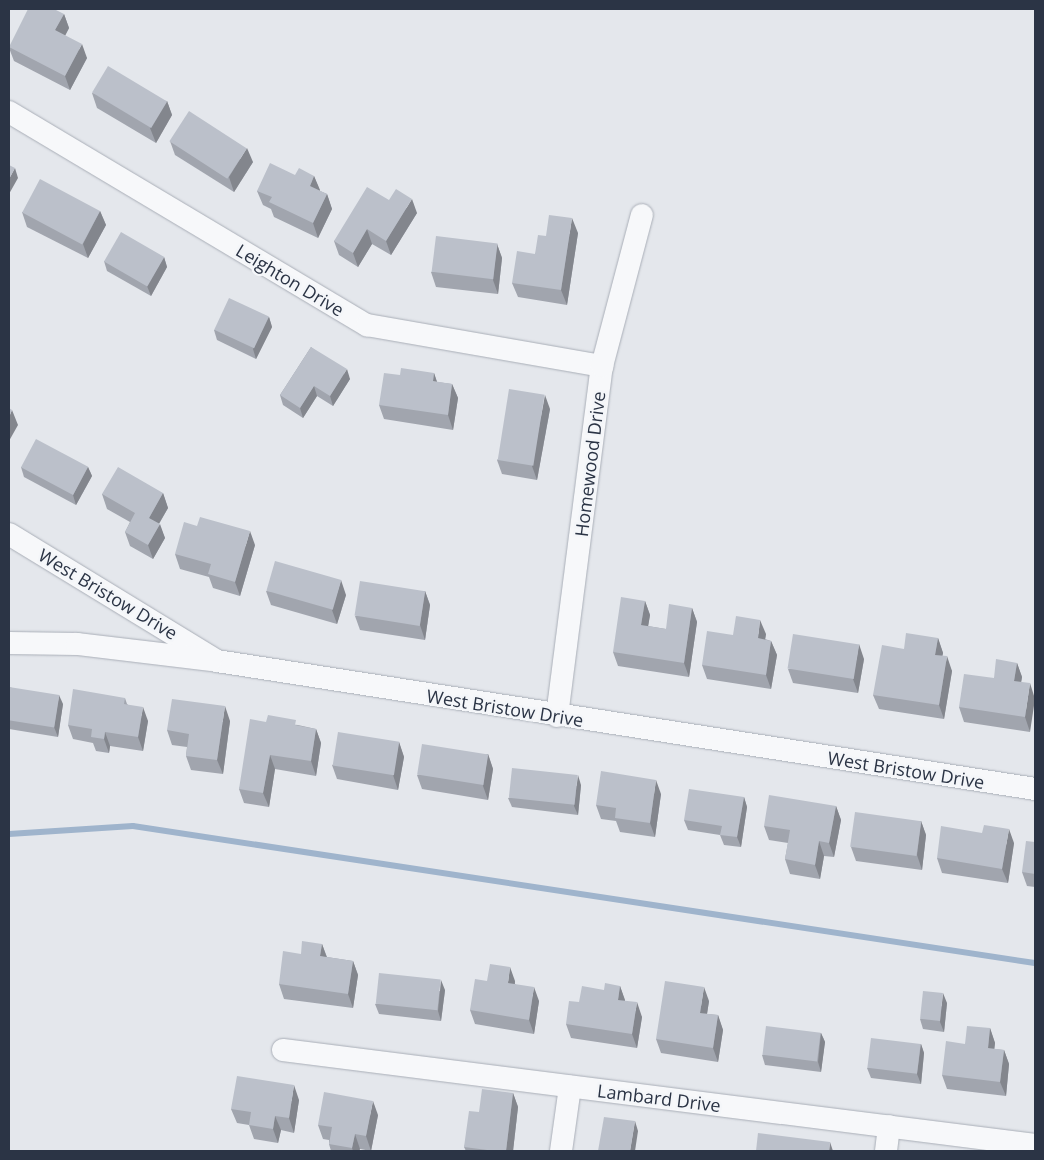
<!DOCTYPE html>
<html>
<head>
<meta charset="utf-8">
<style>
	body { margin:0 }
	#map { position:relative; width:1044px; height:1160px; overflow:hidden; background:#e4e7ec; font-family:"Open Sans",sans-serif }
	div>[style] { position:absolute }
	.stream>* { height:6px; margin:-3px; padding:0 3px; transform-origin:3px; border-radius:3px; background:#9fb4cc }
	.roads { filter:drop-shadow(0 0 1px #a9aeb7) drop-shadow(0 0 1px #a9aeb7) }
	.minor>* { height:22px; margin:-11px; padding:0 11px; transform-origin:11px; border-radius:11px; background:#f7f8fa }
	.wall>* { inset:0; background:#a1a5ae }
	.shaded-wall>* { inset:0; background:#83868d }
	.building>* { inset:0; background:#bbc0ca; transform-origin:0 0 }
	span { translate:-50% -50%; white-space:nowrap; text-align:center; line-height:1.15; -webkit-text-stroke:5px #f4f6f9; paint-order:stroke }
	.street-label { font-size:18px; color:#2b3445 }
	.frame { position:absolute; inset:0; border:10px solid #2b3445; pointer-events:none }
</style>
</head>
<body>
<div id="map">
	<div class="stream">
		<div style="left:9px;top:834px;width:124px;rotate:-3.7deg"></div>
		<div style="left:133px;top:826px;width:912px;rotate:8.64deg"></div>
	</div>
	<div class="roads">
		<div class="minor">
			<div style="left:9px;top:112px;width:417px;rotate:30.8deg"></div>
			<div style="left:367px;top:325px;width:239px;rotate:9.9deg"></div>
			<div style="left:9px;top:534px;width:244px;rotate:31.4deg"></div>
			<div style="left:217px;top:661px;width:828px;rotate:8.89deg"></div>
			<div style="left:9px;top:643px;width:68px;rotate:0.8deg"></div>
			<div style="left:77px;top:644px;width:135px;rotate:6.8deg"></div>
			<div style="left:557px;top:716px;width:353px;rotate:-82.7deg"></div>
			<div style="left:602px;top:366px;width:156px;rotate:-75.2deg"></div>
			<div style="left:283px;top:1050px;width:758px;rotate:7.2deg"></div>
			<div style="left:561px;top:1151px;width:65px;rotate:-82deg"></div>
			<div style="left:886px;top:1151px;width:25px;rotate:-83deg"></div>
		</div>
	</div>
	<div class="wall">
		<div style="clip-path:polygon(64px 14px,69px 28px,65px 36px,87px 58px,70px 90px,14px 61px,9px 48px,9px 46px)"></div>
		<div style="clip-path:polygon(92px 93px,167px 101px,172px 115px,156px 143px,97px 108px)"></div>
		<div style="clip-path:polygon(170px 141px,253px 162px,234px 192px,175px 155px)"></div>
		<div style="clip-path:polygon(295px 175px,314px 176px,320px 191px,327px 194px,332px 209px,318px 238px,274px 217px,271px 209px,263px 205px,257px 191px)"></div>
		<div style="clip-path:polygon(389px 200px,417px 213px,391px 255px,372px 244px,358px 267px,339px 255px,334px 241px)"></div>
		<div style="clip-path:polygon(100px 211px,106px 225px,88px 258px,27px 227px,22px 212px)"></div>
		<div style="clip-path:polygon(578px 233px,567px 305px,518px 297px,512px 283px,535px 254px,546px 236px)"></div>
		<div style="clip-path:polygon(497px 244px,502px 258px,498px 294px,436px 287px,431px 272px)"></div>
		<div style="clip-path:polygon(164px 257px,167px 267px,151px 296px,107px 271px,104px 261px)"></div>
		<div style="clip-path:polygon(269px 317px,272px 327px,256px 359px,217px 340px,214px 330px)"></div>
		<div style="clip-path:polygon(311px 347px,350px 379px,333px 406px,317px 396px,303px 418px,283px 405px,280px 395px)"></div>
		<div style="clip-path:polygon(434px 373px,437px 382px,452px 384px,458px 398px,453px 430px,384px 419px,379px 405px)"></div>
		<div style="clip-path:polygon(550px 409px,537px 480px,502px 474px,497px 460px)"></div>
		<div style="clip-path:polygon(21px 467px,88px 467px,92px 476px,76px 505px,24px 477px)"></div>
		<div style="clip-path:polygon(163px 493px,168px 508px,159px 524px,165px 538px,153px 559px,130px 546px,125px 532px,130px 522px,107px 509px,102px 494px)"></div>
		<div style="clip-path:polygon(255px 545px,240px 596px,213px 588px,209px 577px,180px 569px,175px 554px)"></div>
		<div style="clip-path:polygon(266px 591px,346px 595px,337px 624px,271px 605px)"></div>
		<div style="clip-path:polygon(425px 591px,430px 605px,425px 640px,360px 630px,355px 616px)"></div>
		<div style="clip-path:polygon(645px 601px,650px 615px,648px 626px,666px 629px,692px 608px,697px 622px,689px 677px,618px 666px,613px 652px)"></div>
		<div style="clip-path:polygon(766px 634px,765px 639px,771px 641px,777px 655px,771px 689px,707px 679px,702px 665px,733px 635px)"></div>
		<div style="clip-path:polygon(938px 638px,943px 653px,942px 656px,952px 671px,944px 719px,879px 709px,873px 695px,904px 649px)"></div>
		<div style="clip-path:polygon(864px 659px,858px 693px,793px 683px,788px 669px)"></div>
		<div style="clip-path:polygon(1017px 663px,1022px 677px,1021px 682px,1030px 732px,964px 722px,959px 707px,994px 678px)"></div>
		<div style="clip-path:polygon(9px 687px,63px 704px,58px 737px,9px 729px)"></div>
		<div style="clip-path:polygon(125px 698px,127px 704px,148px 721px,143px 751px,110px 746px,109px 753px,96px 751px,93px 743px,73px 739px,68px 725px)"></div>
		<div style="clip-path:polygon(230px 721px,223px 774px,191px 770px,186px 756px,187px 747px,172px 745px,167px 730px)"></div>
		<div style="clip-path:polygon(266px 722px,298px 725px,316px 729px,321px 743px,316px 776px,275px 769px,269px 807px,244px 803px,239px 789px)"></div>
		<div style="clip-path:polygon(399px 742px,404px 757px,398px 790px,337px 779px,332px 765px)"></div>
		<div style="clip-path:polygon(488px 754px,493px 769px,488px 800px,422px 789px,417px 775px)"></div>
		<div style="clip-path:polygon(581px 785px,578px 815px,512px 807px,508px 798px)"></div>
		<div style="clip-path:polygon(661px 794px,655px 837px,620px 832px,616px 821px,601px 819px,596px 805px)"></div>
		<div style="clip-path:polygon(744px 797px,747px 807px,741px 847px,724px 845px,720px 835px,688px 830px,684px 820px)"></div>
		<div style="clip-path:polygon(836px 806px,841px 820px,834px 857px,824px 856px,820px 879px,790px 874px,785px 859px,788px 843px,769px 840px,764px 826px)"></div>
		<div style="clip-path:polygon(921px 821px,926px 835px,922px 870px,856px 861px,851px 847px)"></div>
		<div style="clip-path:polygon(1035px 842px,1035px 887px,1027px 886px,1022px 872px)"></div>
		<div style="clip-path:polygon(1014px 843px,1008px 883px,942px 873px,937px 858px)"></div>
		<div style="clip-path:polygon(322px 944px,327px 957px,353px 961px,358px 975px,353px 1008px,284px 999px,279px 984px,301px 954px)"></div>
		<div style="clip-path:polygon(487px 981px,515px 981px,515px 984px,539px 1001px,534px 1034px,475px 1024px,470px 1010px)"></div>
		<div style="clip-path:polygon(620px 986px,625px 1001px,642px 1017px,637px 1048px,571px 1038px,566px 1024px,604px 990px)"></div>
		<div style="clip-path:polygon(445px 990px,441px 1021px,379px 1014px,375px 1004px)"></div>
		<div style="clip-path:polygon(709px 1001px,707px 1014px,718px 1015px,723px 1030px,718px 1062px,661px 1053px,656px 1039px)"></div>
		<div style="clip-path:polygon(947px 1003px,944px 1032px,923px 1029px,920px 1019px)"></div>
		<div style="clip-path:polygon(990px 1028px,995px 1043px,994px 1049px,1004px 1050px,1009px 1064px,1006px 1096px,947px 1089px,942px 1075px,965px 1044px)"></div>
		<div style="clip-path:polygon(821px 1033px,825px 1042px,821px 1072px,765px 1065px,762px 1055px)"></div>
		<div style="clip-path:polygon(921px 1044px,924px 1053px,921px 1084px,871px 1078px,867px 1068px)"></div>
		<div style="clip-path:polygon(513px 1093px,518px 1107px,513px 1151px,466px 1151px,464px 1147px,479px 1112px)"></div>
		<div style="clip-path:polygon(299px 1100px,294px 1133px,281px 1130px,278px 1143px,254px 1139px,249px 1125px,237px 1123px,231px 1109px)"></div>
		<div style="clip-path:polygon(378px 1115px,371px 1151px,360px 1149px,359px 1151px,331px 1151px,329px 1144px,329px 1140px,323px 1139px,318px 1125px)"></div>
	</div>
	<div class="shaded-wall">
		<div style="clip-path:polygon(64px 14px,69px 28px,60px 45px,55px 30px)"></div>
		<div style="clip-path:polygon(82px 44px,87px 58px,70px 90px,65px 76px)"></div>
		<div style="clip-path:polygon(167px 101px,172px 115px,156px 143px,150px 128px)"></div>
		<div style="clip-path:polygon(247px 148px,253px 162px,234px 192px,229px 177px)"></div>
		<div style="clip-path:polygon(15px 168px,18px 178px,9px 194px,9px 179px)"></div>
		<div style="clip-path:polygon(314px 176px,320px 190px,315px 200px,310px 186px)"></div>
		<div style="clip-path:polygon(327px 194px,332px 209px,318px 238px,313px 223px)"></div>
		<div style="clip-path:polygon(412px 199px,417px 213px,391px 255px,386px 241px)"></div>
		<div style="clip-path:polygon(100px 211px,106px 225px,88px 258px,83px 244px)"></div>
		<div style="clip-path:polygon(572px 218px,578px 233px,567px 305px,561px 290px)"></div>
		<div style="clip-path:polygon(367px 229px,372px 244px,358px 267px,353px 253px)"></div>
		<div style="clip-path:polygon(497px 244px,502px 258px,498px 294px,493px 280px)"></div>
		<div style="clip-path:polygon(164px 257px,167px 267px,151px 296px,147px 286px)"></div>
		<div style="clip-path:polygon(269px 317px,272px 327px,256px 359px,253px 349px)"></div>
		<div style="clip-path:polygon(347px 369px,350px 379px,333px 406px,330px 396px)"></div>
		<div style="clip-path:polygon(434px 373px,439px 388px,433px 381px)"></div>
		<div style="clip-path:polygon(452px 384px,458px 398px,453px 430px,448px 415px)"></div>
		<div style="clip-path:polygon(314px 386px,317px 396px,303px 418px,300px 408px)"></div>
		<div style="clip-path:polygon(545px 395px,550px 409px,537px 480px,532px 466px)"></div>
		<div style="clip-path:polygon(12px 410px,18px 425px,9px 441px,9px 417px)"></div>
		<div style="clip-path:polygon(88px 467px,92px 476px,76px 505px,73px 495px)"></div>
		<div style="clip-path:polygon(163px 493px,168px 508px,154px 532px,149px 518px)"></div>
		<div style="clip-path:polygon(160px 524px,165px 538px,153px 559px,148px 545px)"></div>
		<div style="clip-path:polygon(250px 531px,255px 545px,240px 596px,235px 582px)"></div>
		<div style="clip-path:polygon(341px 580px,346px 595px,337px 624px,332px 610px)"></div>
		<div style="clip-path:polygon(425px 591px,430px 605px,425px 640px,420px 625px)"></div>
		<div style="clip-path:polygon(645px 601px,650px 615px,646px 639px,641px 625px)"></div>
		<div style="clip-path:polygon(692px 608px,697px 622px,689px 677px,684px 663px)"></div>
		<div style="clip-path:polygon(760px 620px,766px 634px,763px 653px,758px 638px)"></div>
		<div style="clip-path:polygon(938px 638px,943px 653px,940px 669px,935px 655px)"></div>
		<div style="clip-path:polygon(771px 641px,777px 655px,771px 689px,766px 675px)"></div>
		<div style="clip-path:polygon(859px 644px,864px 659px,858px 693px,853px 679px)"></div>
		<div style="clip-path:polygon(947px 656px,952px 671px,944px 719px,939px 705px)"></div>
		<div style="clip-path:polygon(1017px 663px,1022px 677px,1019px 695px,1014px 681px)"></div>
		<div style="clip-path:polygon(1030px 683px,1035px 699px,1030px 732px,1025px 717px)"></div>
		<div style="clip-path:polygon(59px 695px,63px 704px,58px 737px,54px 727px)"></div>
		<div style="clip-path:polygon(225px 706px,230px 721px,223px 774px,217px 760px)"></div>
		<div style="clip-path:polygon(143px 707px,148px 721px,143px 751px,138px 737px)"></div>
		<div style="clip-path:polygon(316px 729px,321px 743px,316px 776px,311px 761px)"></div>
		<div style="clip-path:polygon(105px 732px,110px 746px,109px 753px,104px 739px)"></div>
		<div style="clip-path:polygon(399px 742px,404px 757px,398px 790px,393px 775px)"></div>
		<div style="clip-path:polygon(488px 754px,493px 769px,488px 800px,483px 786px)"></div>
		<div style="clip-path:polygon(270px 755px,275px 769px,269px 807px,263px 793px)"></div>
		<div style="clip-path:polygon(578px 775px,581px 785px,578px 815px,574px 806px)"></div>
		<div style="clip-path:polygon(656px 780px,661px 794px,655px 837px,650px 823px)"></div>
		<div style="clip-path:polygon(744px 797px,747px 807px,741px 847px,737px 837px)"></div>
		<div style="clip-path:polygon(836px 806px,841px 820px,834px 857px,829px 843px)"></div>
		<div style="clip-path:polygon(921px 821px,926px 835px,922px 870px,917px 855px)"></div>
		<div style="clip-path:polygon(1009px 829px,1014px 843px,1008px 883px,1002px 869px)"></div>
		<div style="clip-path:polygon(819px 841px,824px 856px,820px 879px,815px 865px)"></div>
		<div style="clip-path:polygon(322px 944px,327px 958px,320px 956px)"></div>
		<div style="clip-path:polygon(353px 961px,358px 975px,353px 1008px,348px 994px)"></div>
		<div style="clip-path:polygon(510px 967px,515px 981px,513px 997px,508px 983px)"></div>
		<div style="clip-path:polygon(441px 980px,445px 990px,441px 1021px,438px 1011px)"></div>
		<div style="clip-path:polygon(620px 986px,625px 1000px,623px 1014px,618px 1000px)"></div>
		<div style="clip-path:polygon(534px 987px,539px 1001px,534px 1034px,529px 1020px)"></div>
		<div style="clip-path:polygon(704px 987px,709px 1001px,705px 1027px,700px 1013px)"></div>
		<div style="clip-path:polygon(943px 993px,947px 1003px,944px 1032px,940px 1022px)"></div>
		<div style="clip-path:polygon(637px 1002px,642px 1017px,637px 1048px,632px 1034px)"></div>
		<div style="clip-path:polygon(718px 1015px,723px 1030px,718px 1062px,713px 1048px)"></div>
		<div style="clip-path:polygon(990px 1028px,995px 1043px,993px 1062px,988px 1048px)"></div>
		<div style="clip-path:polygon(821px 1033px,825px 1042px,821px 1072px,818px 1062px)"></div>
		<div style="clip-path:polygon(921px 1044px,924px 1053px,921px 1084px,917px 1074px)"></div>
		<div style="clip-path:polygon(1004px 1050px,1009px 1064px,1006px 1096px,1000px 1082px)"></div>
		<div style="clip-path:polygon(294px 1085px,299px 1100px,294px 1133px,289px 1118px)"></div>
		<div style="clip-path:polygon(513px 1093px,518px 1107px,513px 1151px,506px 1151px)"></div>
		<div style="clip-path:polygon(373px 1101px,378px 1115px,371px 1151px,366px 1136px)"></div>
		<div style="clip-path:polygon(275px 1116px,281px 1130px,278px 1143px,273px 1129px)"></div>
		<div style="clip-path:polygon(635px 1121px,638px 1131px,635px 1151px,630px 1151px)"></div>
		<div style="clip-path:polygon(355px 1134px,360px 1149px,359px 1151px,353px 1151px,352px 1148px)"></div>
		<div style="clip-path:polygon(830px 1142px,833px 1151px,829px 1151px)"></div>
	</div>
	<div class="building">
		<div style="clip-path:polygon(28px 9px,54px 9px,64px 14px,55px 30px,82px 44px,65px 76px,9px 47px)"></div>
		<div style="left:108px;top:66px;width:69px;height:31px;rotate:31deg"></div>
		<div style="left:189px;top:111px;width:69px;height:36px;rotate:33deg"></div>
		<div style="clip-path:polygon(270px 163px,295px 175px,299px 168px,314px 176px,310px 186px,327px 194px,313px 223px,269px 202px,272px 197px,257px 191px)"></div>
		<div style="clip-path:polygon(9px 165px,15px 168px,9px 179px)"></div>
		<div style="left:40px;top:179px;width:68px;height:38px;rotate:28deg"></div>
		<div style="clip-path:polygon(367px 187px,389px 200px,396px 189px,412px 199px,386px 241px,367px 229px,353px 253px,334px 241px)"></div>
		<div style="clip-path:polygon(549px 215px,572px 218px,561px 290px,512px 283px,517px 251px,535px 254px,538px 235px,546px 236px)"></div>
		<div style="left:121px;top:232px;width:50px;height:34px;rotate:30deg"></div>
		<div style="left:436px;top:236px;width:62px;height:36px;rotate:7deg"></div>
		<div style="left:229px;top:298px;width:44px;height:35px;rotate:25deg"></div>
		<div style="clip-path:polygon(311px 347px,347px 369px,330px 396px,314px 386px,300px 408px,280px 395px)"></div>
		<div style="clip-path:polygon(401px 368px,434px 373px,433px 381px,452px 384px,448px 415px,379px 405px,384px 373px,400px 375px)"></div>
		<div style="left:509px;top:389px;width:36px;height:72px;rotate:9deg"></div>
		<div style="clip-path:polygon(9px 408px,12px 410px,9px 417px)"></div>
		<div style="left:36px;top:439px;width:59px;height:32px;rotate:28deg"></div>
		<div style="clip-path:polygon(118px 467px,163px 493px,149px 518px,160px 524px,148px 545px,125px 532px,135px 513px,102px 494px)"></div>
		<div style="clip-path:polygon(200px 517px,250px 531px,235px 582px,208px 574px,211px 564px,175px 554px,184px 522px,197px 526px)"></div>
		<div style="left:275px;top:561px;width:69px;height:31px;rotate:16deg"></div>
		<div style="left:360px;top:581px;width:66px;height:35px;rotate:9deg"></div>
		<div style="clip-path:polygon(621px 597px,645px 601px,641px 625px,666px 629px,669px 604px,692px 608px,684px 663px,613px 652px)"></div>
		<div style="clip-path:polygon(736px 616px,760px 620px,758px 638px,771px 641px,766px 675px,702px 665px,707px 631px,733px 635px)"></div>
		<div style="clip-path:polygon(906px 633px,938px 638px,935px 655px,947px 656px,939px 705px,873px 695px,882px 645px,904px 649px)"></div>
		<div style="left:793px;top:634px;width:67px;height:35px;rotate:9deg"></div>
		<div style="clip-path:polygon(996px 659px,1017px 663px,1014px 681px,1030px 683px,1025px 717px,959px 707px,964px 674px,994px 678px)"></div>
		<div style="left:9px;top:687px;width:51px;height:33px;rotate:9deg"></div>
		<div style="clip-path:polygon(73px 689px,125px 698px,124px 704px,143px 707px,138px 737px,105px 732px,104px 739px,91px 737px,92px 729px,68px 725px)"></div>
		<div style="clip-path:polygon(172px 699px,225px 706px,217px 760px,186px 756px,189px 734px,167px 730px)"></div>
		<div style="clip-path:polygon(268px 715px,296px 720px,295px 725px,316px 729px,311px 761px,270px 755px,263px 793px,239px 789px,250px 719px,266px 722px)"></div>
		<div style="left:338px;top:732px;width:62px;height:34px;rotate:9deg"></div>
		<div style="left:422px;top:744px;width:67px;height:31px;rotate:9deg"></div>
		<div style="left:512px;top:768px;width:66px;height:30px;rotate:6deg"></div>
		<div style="clip-path:polygon(601px 771px,656px 780px,650px 823px,615px 818px,616px 808px,596px 805px)"></div>
		<div style="clip-path:polygon(689px 789px,744px 797px,737px 837px,720px 835px,722px 826px,684px 820px)"></div>
		<div style="clip-path:polygon(769px 795px,836px 806px,829px 843px,819px 841px,815px 865px,785px 859px,790px 830px,764px 826px)"></div>
		<div style="left:855px;top:812px;width:67px;height:35px;rotate:8deg"></div>
		<div style="clip-path:polygon(984px 825px,1009px 829px,1002px 869px,937px 858px,941px 826px,982px 833px)"></div>
		<div style="clip-path:polygon(1026px 841px,1035px 842px,1035px 874px,1022px 872px)"></div>
		<div style="clip-path:polygon(302px 941px,322px 944px,320px 956px,353px 961px,348px 994px,279px 984px,283px 951px,301px 954px)"></div>
		<div style="clip-path:polygon(490px 964px,510px 967px,508px 983px,534px 987px,529px 1020px,470px 1010px,475px 979px,487px 981px)"></div>
		<div style="left:379px;top:973px;width:62px;height:31px;rotate:6deg"></div>
		<div style="clip-path:polygon(665px 981px,704px 987px,700px 1013px,718px 1015px,713px 1048px,656px 1039px)"></div>
		<div style="clip-path:polygon(605px 983px,620px 986px,618px 1000px,637px 1002px,632px 1034px,566px 1024px,569px 1001px,579px 1002px,582px 986px,604px 990px)"></div>
		<div style="left:923px;top:991px;width:20px;height:28px;rotate:6deg"></div>
		<div style="left:766px;top:1026px;width:55px;height:29px;rotate:7deg"></div>
		<div style="clip-path:polygon(967px 1026px,990px 1028px,988px 1048px,1004px 1050px,1000px 1082px,942px 1075px,946px 1041px,965px 1044px)"></div>
		<div style="left:871px;top:1038px;width:50px;height:30px;rotate:7deg"></div>
		<div style="clip-path:polygon(237px 1076px,294px 1085px,289px 1118px,275px 1116px,273px 1129px,249px 1125px,251px 1112px,231px 1109px)"></div>
		<div style="clip-path:polygon(482px 1089px,513px 1093px,506px 1151px,495px 1151px,464px 1147px,469px 1111px,479px 1112px)"></div>
		<div style="clip-path:polygon(324px 1092px,373px 1101px,366px 1136px,355px 1134px,352px 1148px,329px 1144px,332px 1127px,318px 1125px)"></div>
		<div style="clip-path:polygon(604px 1117px,635px 1121px,630px 1151px,598px 1151px)"></div>
		<div style="clip-path:polygon(758px 1133px,830px 1142px,829px 1151px,756px 1151px)"></div>
	</div>
	<div class="street-label">
		<span style="left:290px;top:280px;rotate:31deg">Leighton Drive</span>
		<span style="left:590px;top:464px;rotate:-83deg">Homewood Drive</span>
		<span style="left:108px;top:594px;rotate:31deg">West Bristow Drive</span>
		<span style="left:505px;top:708px;rotate:9deg">West Bristow Drive</span>
		<span style="left:906px;top:770px;rotate:9deg">West Bristow Drive</span>
		<span style="left:659px;top:1098px;rotate:7deg">Lambard Drive</span>
	</div>
	<div class="frame"></div>
</div>
</body>
</html>
